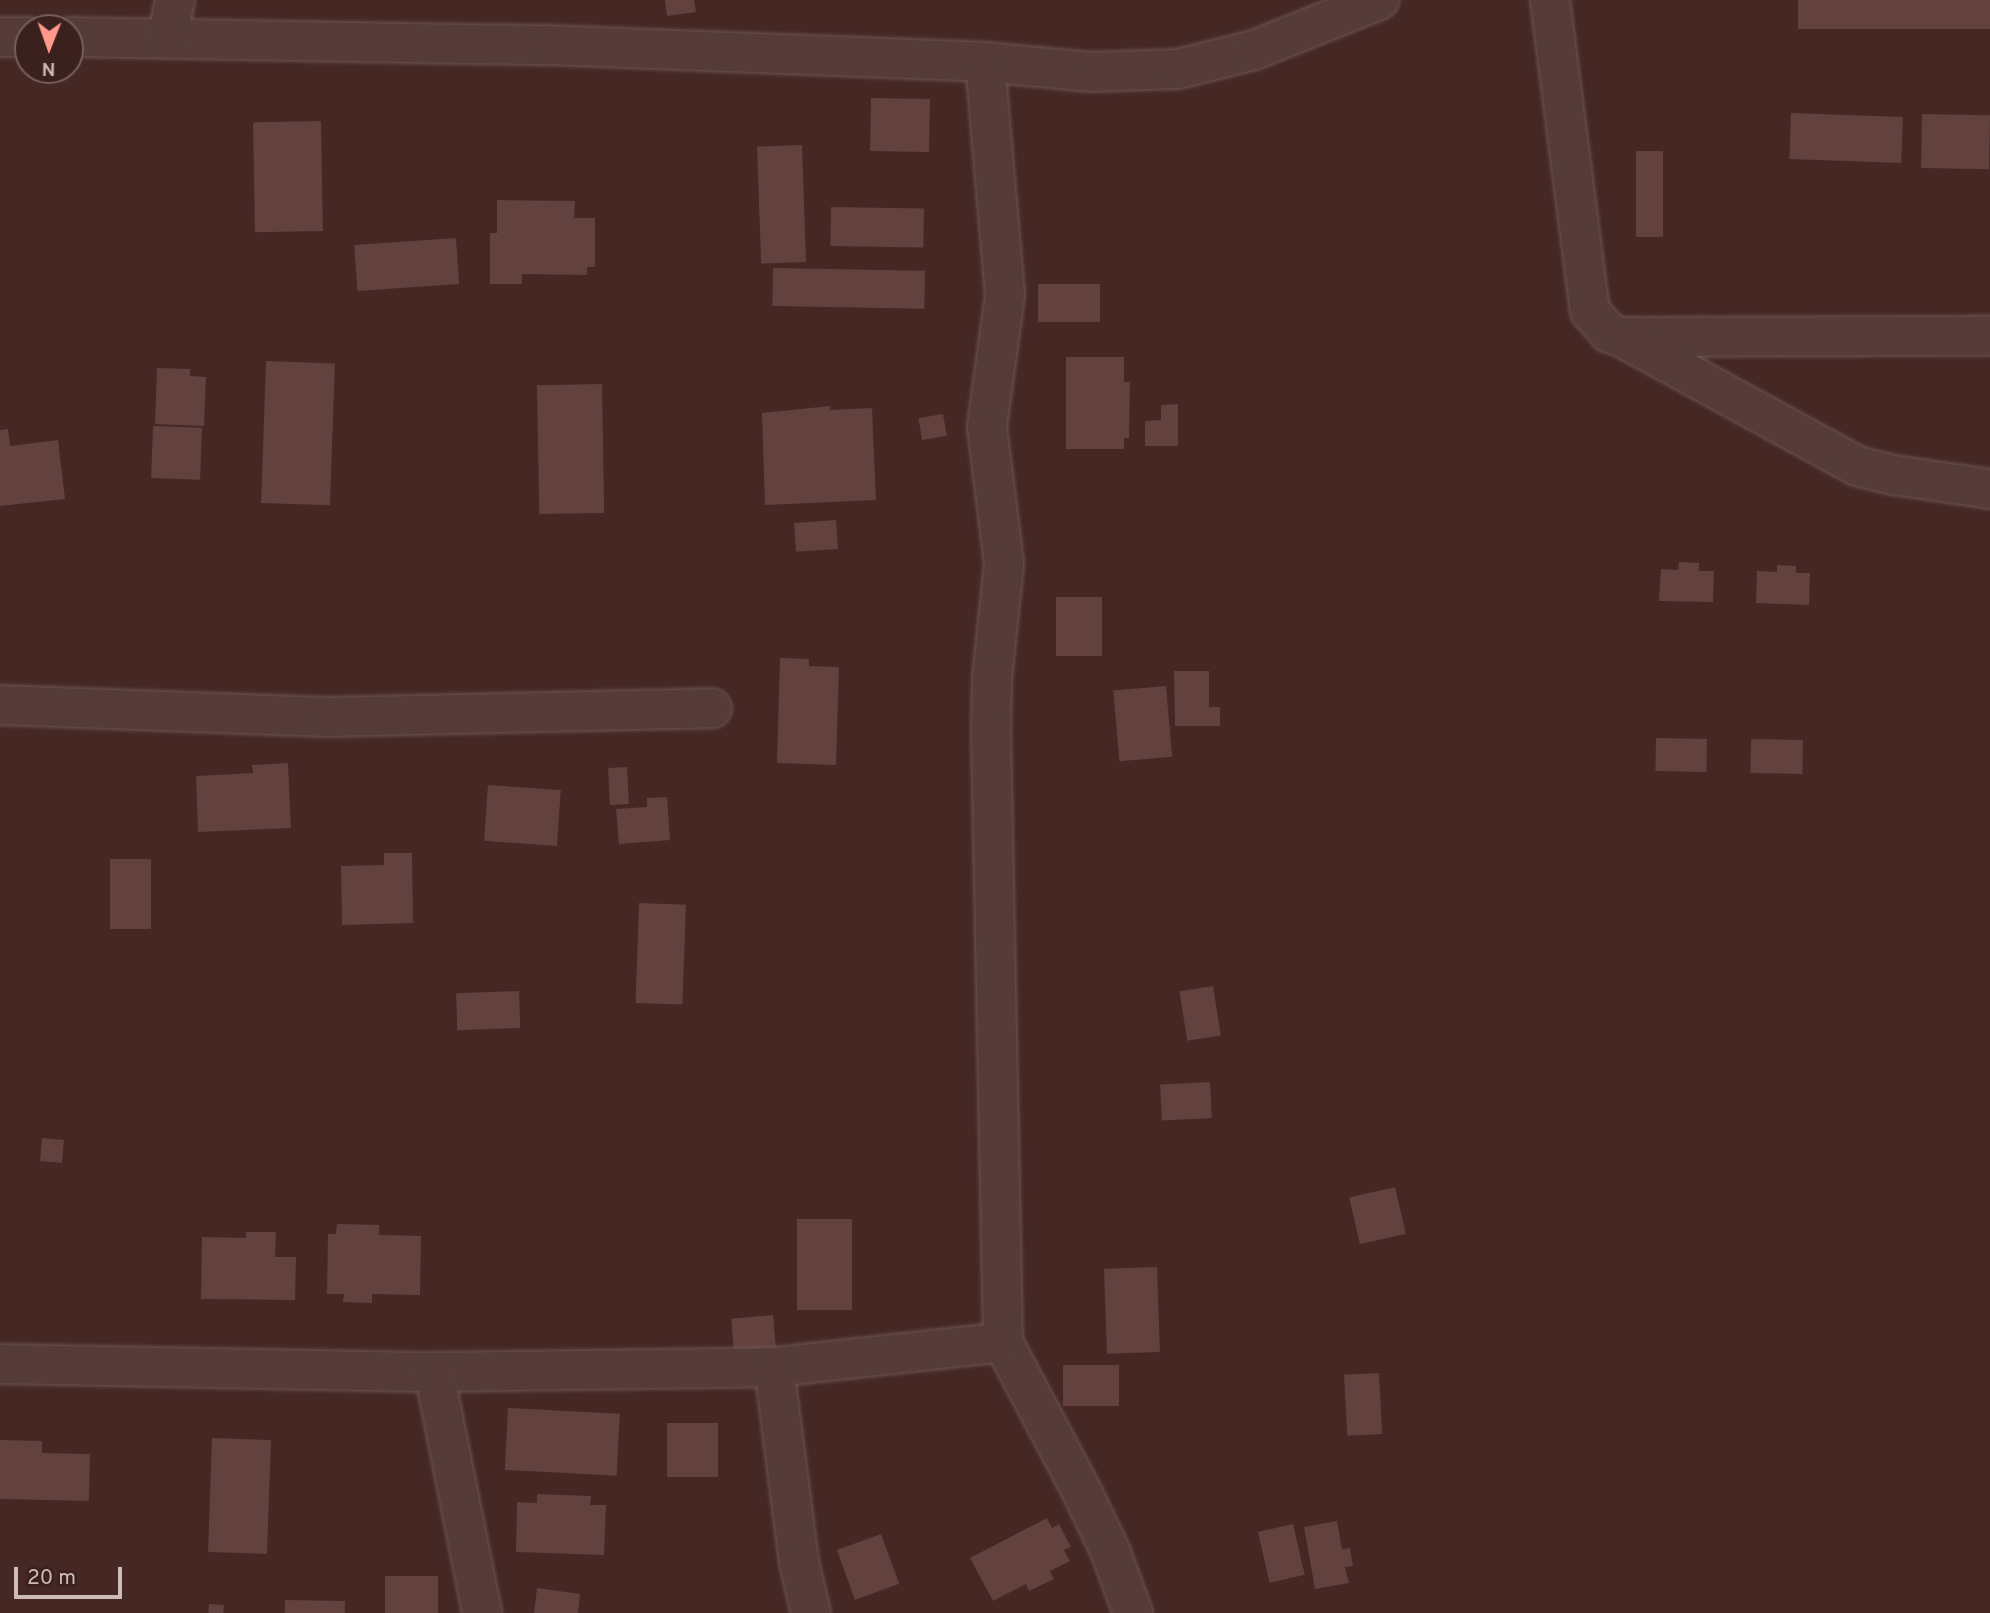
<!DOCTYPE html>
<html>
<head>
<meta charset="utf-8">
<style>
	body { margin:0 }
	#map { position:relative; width:1990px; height:1613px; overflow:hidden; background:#452724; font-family:Overpass,sans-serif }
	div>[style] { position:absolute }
	.building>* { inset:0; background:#63413e; transform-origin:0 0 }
	.roads { filter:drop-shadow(0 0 2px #6c5552) drop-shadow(0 0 2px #6c5552) }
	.minor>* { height:38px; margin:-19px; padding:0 19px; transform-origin:19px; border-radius:19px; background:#553c39 }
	span { translate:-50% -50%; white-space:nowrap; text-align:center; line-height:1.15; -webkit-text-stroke:6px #3a211e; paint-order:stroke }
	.north { position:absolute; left:14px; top:14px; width:70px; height:70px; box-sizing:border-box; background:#3a211e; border:2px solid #755e5b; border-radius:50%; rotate:181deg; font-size:19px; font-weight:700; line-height:28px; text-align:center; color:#cebab7 }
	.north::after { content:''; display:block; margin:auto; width:24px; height:32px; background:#ff998b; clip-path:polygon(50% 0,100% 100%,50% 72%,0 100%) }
	.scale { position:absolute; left:14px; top:1567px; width:108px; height:32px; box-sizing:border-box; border:4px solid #cebab7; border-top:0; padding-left:9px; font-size:21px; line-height:24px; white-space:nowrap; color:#cebab7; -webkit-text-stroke:5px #3a211e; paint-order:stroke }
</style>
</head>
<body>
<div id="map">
	<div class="building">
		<div style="clip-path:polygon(665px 0,694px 0,696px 12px,667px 16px)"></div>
		<div style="left:1798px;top:0;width:192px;height:29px"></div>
		<div style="left:871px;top:98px;width:59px;height:53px;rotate:1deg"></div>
		<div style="left:1791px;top:113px;width:112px;height:46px;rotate:2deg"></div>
		<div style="left:1922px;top:114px;width:68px;height:54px;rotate:1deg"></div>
		<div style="left:321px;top:121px;width:110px;height:68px;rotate:89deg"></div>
		<div style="left:802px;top:145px;width:117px;height:45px;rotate:88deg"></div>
		<div style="left:1663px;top:151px;width:86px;height:27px;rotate:90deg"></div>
		<div style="clip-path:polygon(497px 200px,575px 201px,574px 218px,595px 218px,595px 267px,587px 267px,587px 275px,522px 274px,522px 284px,490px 284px,490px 233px,497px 233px)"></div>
		<div style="left:831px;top:207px;width:93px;height:39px;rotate:1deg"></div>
		<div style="left:456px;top:238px;width:46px;height:102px;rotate:86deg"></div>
		<div style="left:773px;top:268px;width:152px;height:38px;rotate:1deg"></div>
		<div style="left:1038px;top:284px;width:62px;height:38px"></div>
		<div style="clip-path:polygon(1066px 357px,1124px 357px,1124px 382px,1130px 382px,1129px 438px,1124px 438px,1124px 449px,1066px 449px)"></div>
		<div style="left:266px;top:361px;width:69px;height:142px;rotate:2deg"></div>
		<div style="clip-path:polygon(157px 368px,190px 369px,190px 376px,206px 377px,204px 426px,155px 424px)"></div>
		<div style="left:602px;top:384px;width:129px;height:65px;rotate:89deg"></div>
		<div style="clip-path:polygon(1178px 404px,1178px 446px,1145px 446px,1145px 421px,1161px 420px,1161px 405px)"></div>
		<div style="clip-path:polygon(830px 406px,830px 410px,872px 408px,876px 500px,765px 505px,762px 413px)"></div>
		<div style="left:943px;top:414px;width:22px;height:25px;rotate:80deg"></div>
		<div style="left:153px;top:426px;width:49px;height:52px;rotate:2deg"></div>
		<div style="clip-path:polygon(8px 429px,10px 446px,58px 440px,65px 499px,0 506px,0 430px)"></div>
		<div style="left:836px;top:520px;width:29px;height:42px;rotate:86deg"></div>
		<div style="clip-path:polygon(1679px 562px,1699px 563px,1699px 571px,1714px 571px,1713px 602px,1659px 601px,1661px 569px,1678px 570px)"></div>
		<div style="clip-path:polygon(1777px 565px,1796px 566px,1796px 573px,1810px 573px,1809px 605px,1756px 603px,1757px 571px,1777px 572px)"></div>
		<div style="left:1056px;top:597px;width:46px;height:59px"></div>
		<div style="clip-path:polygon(780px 658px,809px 659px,809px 666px,839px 667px,836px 765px,777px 763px)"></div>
		<div style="clip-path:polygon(1174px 671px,1209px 671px,1209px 707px,1220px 707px,1220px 726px,1175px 726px)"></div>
		<div style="left:1166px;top:686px;width:71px;height:53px;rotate:85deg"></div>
		<div style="left:1656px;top:738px;width:51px;height:33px;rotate:1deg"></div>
		<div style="left:1751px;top:739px;width:52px;height:34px;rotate:1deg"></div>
		<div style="clip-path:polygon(288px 763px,291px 828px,198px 832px,196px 776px,253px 773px,252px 765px)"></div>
		<div style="left:627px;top:767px;width:37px;height:19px;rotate:87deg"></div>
		<div style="left:488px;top:785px;width:73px;height:56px;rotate:4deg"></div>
		<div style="clip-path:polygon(667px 797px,670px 840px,619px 844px,616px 809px,647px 807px,647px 798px)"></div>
		<div style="clip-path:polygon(384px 853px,412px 853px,413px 923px,342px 925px,341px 866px,384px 865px)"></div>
		<div style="left:110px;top:859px;width:41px;height:70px"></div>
		<div style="left:639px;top:903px;width:47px;height:100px;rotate:2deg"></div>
		<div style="left:1213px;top:986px;width:50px;height:34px;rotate:81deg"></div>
		<div style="left:519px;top:991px;width:37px;height:63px;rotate:88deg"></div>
		<div style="left:1210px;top:1082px;width:36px;height:50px;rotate:87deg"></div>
		<div style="left:42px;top:1138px;width:22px;height:23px;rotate:5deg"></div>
		<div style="left:1395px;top:1187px;width:48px;height:47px;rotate:77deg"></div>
		<div style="left:797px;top:1219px;width:55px;height:91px"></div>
		<div style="clip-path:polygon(337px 1224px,379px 1225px,379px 1235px,421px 1236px,420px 1295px,372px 1294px,372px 1303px,343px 1302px,344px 1294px,327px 1294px,328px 1234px,336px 1234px)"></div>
		<div style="clip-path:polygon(246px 1232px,276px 1232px,275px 1257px,296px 1257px,295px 1300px,201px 1299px,202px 1237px,246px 1238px)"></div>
		<div style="left:1157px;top:1267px;width:85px;height:53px;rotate:88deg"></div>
		<div style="left:773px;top:1315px;width:32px;height:42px;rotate:85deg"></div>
		<div style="left:1063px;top:1365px;width:56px;height:41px"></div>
		<div style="left:1379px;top:1373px;width:61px;height:35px;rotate:87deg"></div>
		<div style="left:508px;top:1408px;width:112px;height:62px;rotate:3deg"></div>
		<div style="left:667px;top:1423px;width:51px;height:54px"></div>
		<div style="left:212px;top:1438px;width:59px;height:114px;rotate:2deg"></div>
		<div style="clip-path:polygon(0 1440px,42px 1441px,42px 1453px,90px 1454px,89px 1501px,0 1499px)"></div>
		<div style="clip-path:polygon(537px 1494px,591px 1496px,590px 1505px,606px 1505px,604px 1555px,516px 1552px,517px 1502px,537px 1503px)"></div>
		<div style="clip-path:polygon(1047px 1518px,1052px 1528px,1059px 1524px,1071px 1547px,1064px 1550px,1070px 1561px,1050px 1571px,1054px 1579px,1029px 1591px,1026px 1584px,993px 1601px,970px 1558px)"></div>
		<div style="clip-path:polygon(1337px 1521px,1342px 1549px,1350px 1548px,1353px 1566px,1345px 1567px,1349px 1583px,1315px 1589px,1304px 1527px)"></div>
		<div style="left:1293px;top:1524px;width:52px;height:36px;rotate:77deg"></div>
		<div style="left:881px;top:1534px;width:53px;height:47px;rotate:70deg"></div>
		<div style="left:385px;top:1576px;width:53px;height:37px"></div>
		<div style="clip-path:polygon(537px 1588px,580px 1594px,578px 1613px,534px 1613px)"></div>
		<div style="left:285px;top:1600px;width:60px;height:13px;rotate:1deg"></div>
		<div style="left:209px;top:1604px;width:15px;height:9px;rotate:4deg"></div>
	</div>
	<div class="roads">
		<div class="minor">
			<div style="left:1550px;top:0;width:314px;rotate:82.7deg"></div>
			<div style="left:1590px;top:311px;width:29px;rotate:49deg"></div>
			<div style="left:1609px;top:333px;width:14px;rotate:17deg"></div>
			<div style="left:1622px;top:337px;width:368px;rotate:-0.2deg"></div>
			<div style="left:0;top:37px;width:28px"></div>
			<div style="left:70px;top:37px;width:477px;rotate:1deg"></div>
			<div style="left:547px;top:45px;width:438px;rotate:2.2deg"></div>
			<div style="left:985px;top:62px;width:106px;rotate:5.4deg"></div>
			<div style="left:1091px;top:72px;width:87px;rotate:-2deg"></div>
			<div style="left:1178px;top:69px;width:78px;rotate:-14deg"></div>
			<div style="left:1254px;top:50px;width:135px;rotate:-21.8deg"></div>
			<div style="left:167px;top:38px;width:39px;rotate:-78deg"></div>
			<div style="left:985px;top:62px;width:234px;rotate:85.1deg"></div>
			<div style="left:1005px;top:295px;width:133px;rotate:97.8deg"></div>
			<div style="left:987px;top:427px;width:138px;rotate:82.9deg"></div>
			<div style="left:1004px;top:564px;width:116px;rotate:96deg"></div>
			<div style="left:992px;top:679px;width:54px;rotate:91.1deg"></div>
			<div style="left:991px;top:733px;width:609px;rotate:88.87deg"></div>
			<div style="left:1003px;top:1342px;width:172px;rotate:62.2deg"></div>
			<div style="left:1083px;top:1494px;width:65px;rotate:64.6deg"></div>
			<div style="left:1111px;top:1553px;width:64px;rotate:69.9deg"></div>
			<div style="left:1625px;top:339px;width:264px;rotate:28.7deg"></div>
			<div style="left:1857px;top:466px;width:38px;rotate:14deg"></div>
			<div style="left:1894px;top:475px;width:97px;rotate:8.3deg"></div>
			<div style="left:0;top:705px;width:327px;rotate:2.1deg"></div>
			<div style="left:327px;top:717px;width:385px;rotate:-1.3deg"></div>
			<div style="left:0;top:1364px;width:434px;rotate:1.1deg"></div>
			<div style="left:434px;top:1372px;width:340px;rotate:-0.8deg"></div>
			<div style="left:774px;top:1367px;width:230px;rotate:-6.2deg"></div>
			<div style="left:774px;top:1367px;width:197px;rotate:82.7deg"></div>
			<div style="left:799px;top:1562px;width:52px;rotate:76.8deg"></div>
			<div style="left:434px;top:1372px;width:246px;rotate:78.7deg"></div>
		</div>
	</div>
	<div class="north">N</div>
	<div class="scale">20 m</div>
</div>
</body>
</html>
